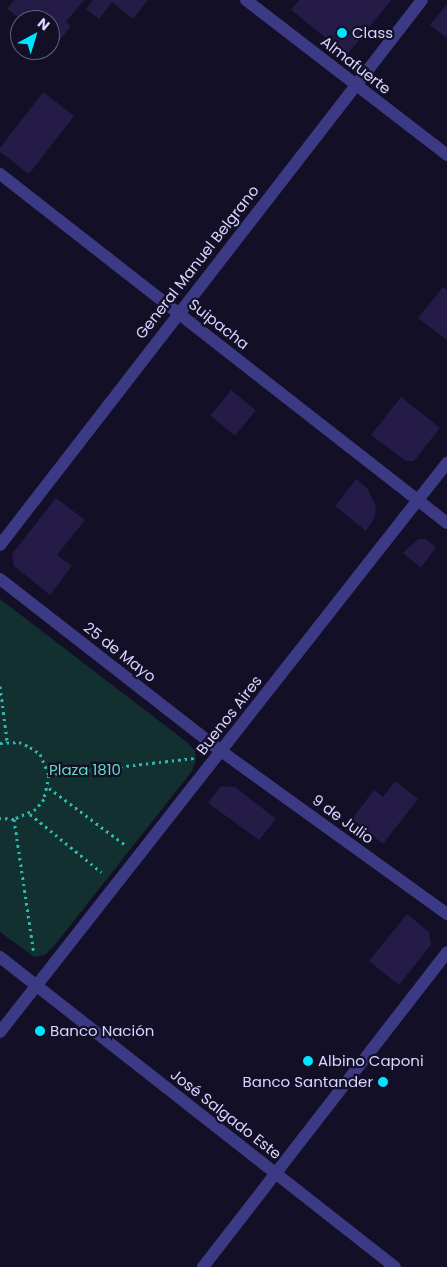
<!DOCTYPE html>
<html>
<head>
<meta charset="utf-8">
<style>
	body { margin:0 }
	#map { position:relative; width:447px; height:1267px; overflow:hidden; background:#130f26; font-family:Poppins,sans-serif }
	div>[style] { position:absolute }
	.green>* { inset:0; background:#12302f }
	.building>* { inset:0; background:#241b47; transform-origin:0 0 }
	.path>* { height:3px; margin-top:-1.5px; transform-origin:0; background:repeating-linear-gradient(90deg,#2fb8b0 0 2.5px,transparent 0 6.5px) }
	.minor>* { height:12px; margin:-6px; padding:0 6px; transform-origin:6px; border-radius:6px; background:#3d3a85 }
	.dots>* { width:14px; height:14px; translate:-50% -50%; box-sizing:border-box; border:2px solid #130f26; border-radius:50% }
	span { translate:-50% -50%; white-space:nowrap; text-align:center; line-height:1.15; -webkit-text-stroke:4.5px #130f26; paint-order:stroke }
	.poi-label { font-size:15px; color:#d9d4ff }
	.left { translate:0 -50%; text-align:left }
	.right { translate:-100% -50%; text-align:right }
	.street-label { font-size:15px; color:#d9d4ff }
	.park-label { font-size:15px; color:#5fe0c0 }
	.north { position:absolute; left:10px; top:10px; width:50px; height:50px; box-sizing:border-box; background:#130f26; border:1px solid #625e7d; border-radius:50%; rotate:39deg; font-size:14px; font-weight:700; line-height:20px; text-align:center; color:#d9d4ff }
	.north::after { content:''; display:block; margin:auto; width:18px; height:22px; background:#00e5ff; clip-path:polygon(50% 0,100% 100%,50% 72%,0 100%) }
</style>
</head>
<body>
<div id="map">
	<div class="green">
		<div style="clip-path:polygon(0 599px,188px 743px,195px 751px,196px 760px,192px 771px,54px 946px,45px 955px,34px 957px,0 932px)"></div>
	</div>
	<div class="building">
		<div style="clip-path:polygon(14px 0,84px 0,66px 22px,71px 26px,55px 46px,50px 42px,50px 20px,22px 20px,7px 9px)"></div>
		<div style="clip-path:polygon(93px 0,148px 0,133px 19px,112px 2px,99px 19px,86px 9px)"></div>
		<div style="clip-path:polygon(299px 0,391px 0,347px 55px,291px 10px)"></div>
		<div style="clip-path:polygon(447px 4px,447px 38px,430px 25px)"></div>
		<div style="clip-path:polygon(43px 92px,74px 116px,29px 174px,0 152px,0 148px)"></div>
		<div style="clip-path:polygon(443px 287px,447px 290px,447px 340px,418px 318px)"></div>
		<div style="left:231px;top:390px;width:32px;height:33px;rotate:39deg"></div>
		<div style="clip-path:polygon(401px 397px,440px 428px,414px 461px,406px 461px,371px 435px)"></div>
		<div style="clip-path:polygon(356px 479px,367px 488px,376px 506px,375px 517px,366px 531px,335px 506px)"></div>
		<div style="clip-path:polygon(56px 498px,85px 520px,57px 555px,72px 566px,50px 595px,14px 566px,12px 554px)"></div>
		<div style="clip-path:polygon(418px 539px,426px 539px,436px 547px,421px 568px,403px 553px)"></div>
		<div style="clip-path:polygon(395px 781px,418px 799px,383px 844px,352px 819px,374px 790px,383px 797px)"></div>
		<div style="clip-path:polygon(221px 786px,235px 787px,276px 819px,259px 840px,208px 803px)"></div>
		<div style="clip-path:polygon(407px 914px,429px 932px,431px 945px,399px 985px,369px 961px)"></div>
	</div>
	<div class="path">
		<div style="left:0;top:686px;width:55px;rotate:82.7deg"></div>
		<div style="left:0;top:743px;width:19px;rotate:-3deg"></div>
		<div style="left:19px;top:742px;width:12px;rotate:24deg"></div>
		<div style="left:30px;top:747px;width:12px;rotate:35deg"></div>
		<div style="left:40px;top:754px;width:23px;rotate:67deg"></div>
		<div style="left:49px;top:775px;width:25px;rotate:102deg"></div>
		<div style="left:44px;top:799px;width:13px;rotate:129deg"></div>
		<div style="left:36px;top:809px;width:24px;rotate:156deg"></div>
		<div style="left:14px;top:819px;width:14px;rotate:-176deg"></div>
		<div style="left:49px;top:775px;width:146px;rotate:-6.7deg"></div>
		<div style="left:49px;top:788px;width:94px;rotate:36.7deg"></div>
		<div style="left:30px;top:814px;width:92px;rotate:39.2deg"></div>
		<div style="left:14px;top:819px;width:136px;rotate:81.6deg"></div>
	</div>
	<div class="minor">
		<div style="left:246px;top:0;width:254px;rotate:37.6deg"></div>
		<div style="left:0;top:174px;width:567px;rotate:37.98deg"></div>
		<div style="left:0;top:545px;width:689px;rotate:-52.25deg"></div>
		<div style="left:0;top:579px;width:280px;rotate:37.9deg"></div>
		<div style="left:221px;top:751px;width:279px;rotate:35.8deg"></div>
		<div style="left:0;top:957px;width:502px;rotate:38.13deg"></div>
		<div style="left:0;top:1032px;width:724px;rotate:-51.85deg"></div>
		<div style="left:203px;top:1267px;width:398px;rotate:-52.2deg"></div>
	</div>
	<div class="dots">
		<div style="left:342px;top:33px;background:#00e5ff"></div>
		<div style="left:40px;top:1031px;background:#00e5ff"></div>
		<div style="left:308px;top:1061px;background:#00e5ff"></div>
		<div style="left:383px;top:1082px;background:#00e5ff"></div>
	</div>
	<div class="poi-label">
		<span class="left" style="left:352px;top:33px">Class</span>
		<span class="left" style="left:50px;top:1031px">Banco Nación</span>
		<span class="left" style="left:318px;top:1061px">Albino Caponi</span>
		<span class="right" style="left:373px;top:1082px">Banco Santander</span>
	</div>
	<div class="street-label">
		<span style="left:356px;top:65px;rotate:38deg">Almafuerte</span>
		<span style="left:197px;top:262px;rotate:-52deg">General Manuel Belgrano</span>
		<span style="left:219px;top:324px;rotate:38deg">Suipacha</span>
		<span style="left:120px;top:652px;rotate:38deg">25 de Mayo</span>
		<span style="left:229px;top:715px;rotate:-52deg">Buenos Aires</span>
		<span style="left:343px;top:819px;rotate:36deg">9 de Julio</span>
		<span style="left:226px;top:1114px;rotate:38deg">José Salgado Este</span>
	</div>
	<div class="park-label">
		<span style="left:85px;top:770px">Plaza 1810</span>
	</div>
	<div class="north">N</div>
</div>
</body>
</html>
